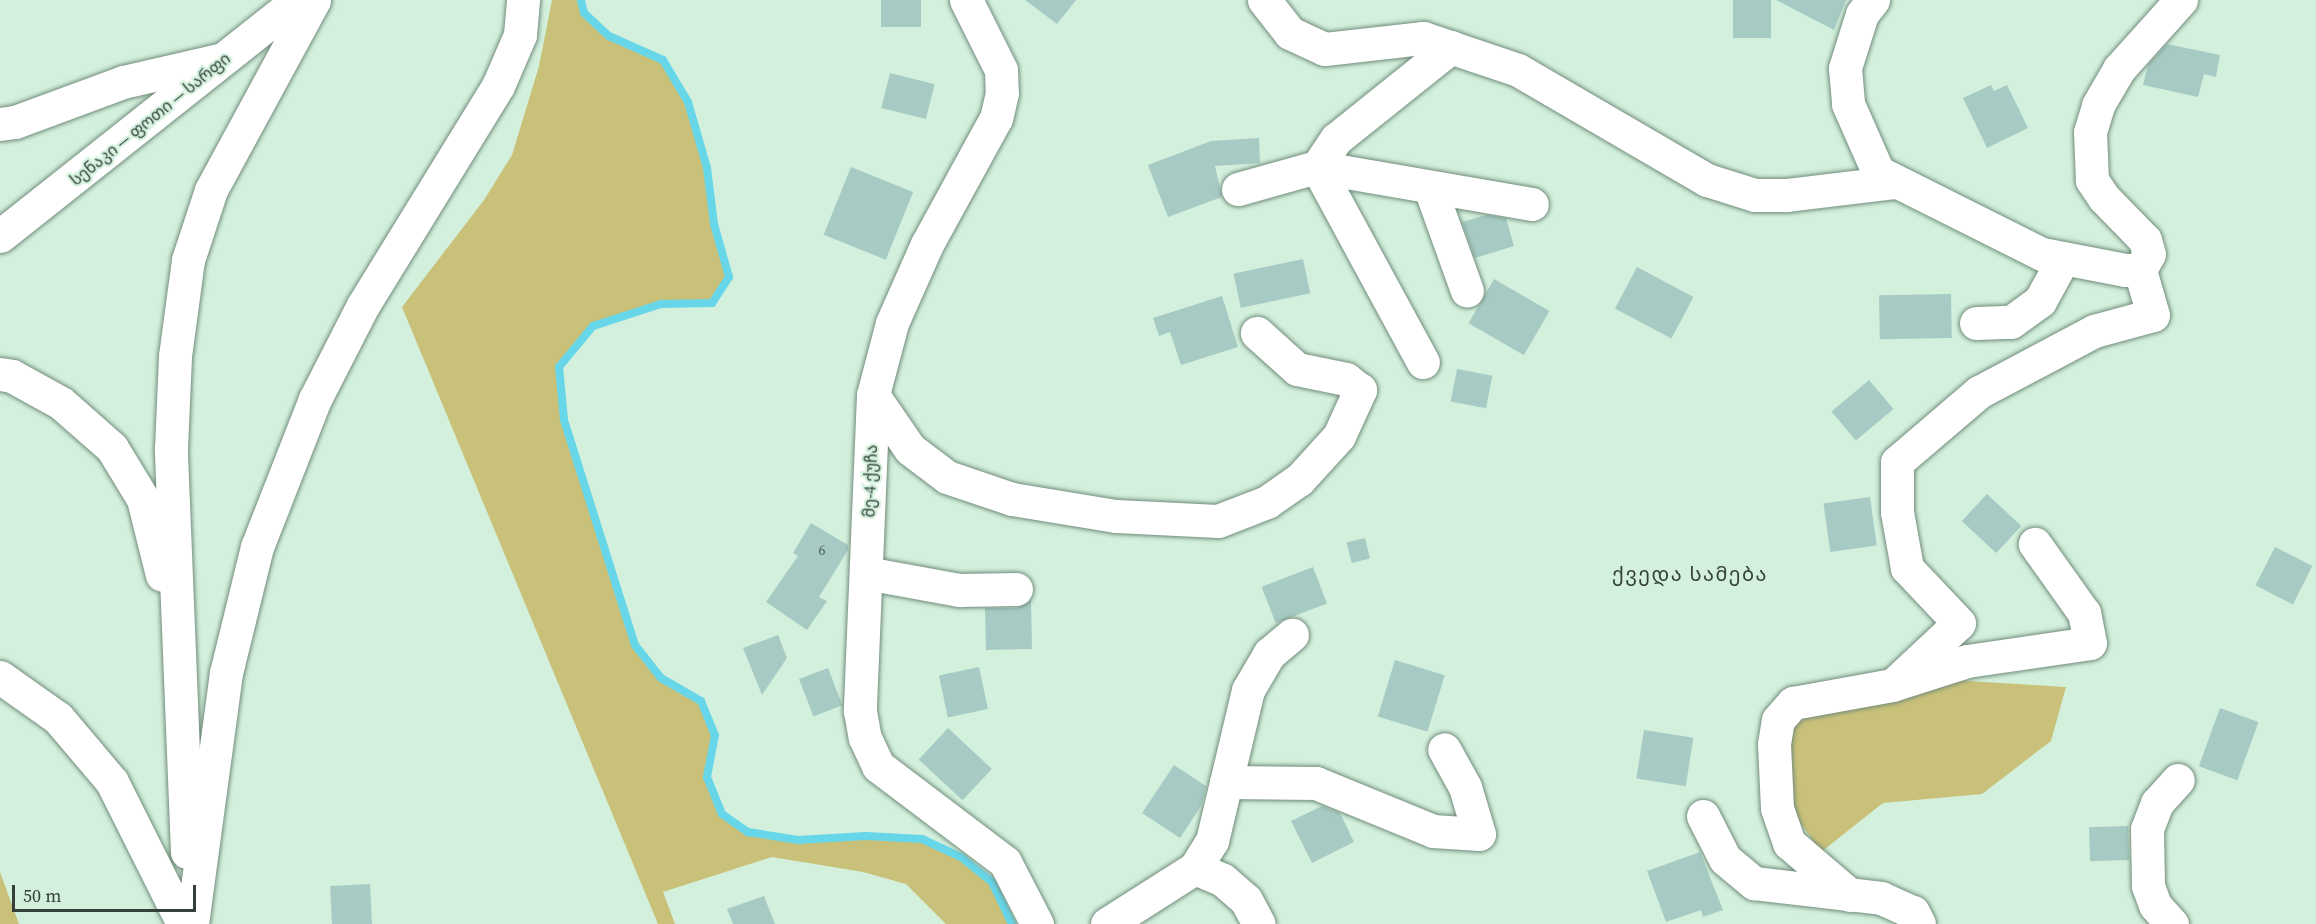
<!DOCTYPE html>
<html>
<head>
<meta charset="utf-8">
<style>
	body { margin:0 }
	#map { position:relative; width:2316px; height:924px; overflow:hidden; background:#d3f0dd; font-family:"Source Serif 4","Noto Sans Georgian",serif }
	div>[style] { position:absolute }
	.green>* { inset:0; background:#c9c17a }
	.stream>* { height:8px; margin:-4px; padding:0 4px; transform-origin:4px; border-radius:4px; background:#67d6e8 }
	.building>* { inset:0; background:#a7cbc4; transform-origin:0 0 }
	.roads { filter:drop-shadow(0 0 2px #728c7b) drop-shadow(0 0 2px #728c7b) }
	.minor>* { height:33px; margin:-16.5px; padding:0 16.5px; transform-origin:16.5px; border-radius:16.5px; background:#fff }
	.highway>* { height:33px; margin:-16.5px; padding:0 16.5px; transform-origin:16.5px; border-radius:16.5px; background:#fff }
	span { translate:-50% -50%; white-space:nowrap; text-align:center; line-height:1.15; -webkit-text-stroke:4.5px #d3f0dd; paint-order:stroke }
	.number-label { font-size:14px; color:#52635c }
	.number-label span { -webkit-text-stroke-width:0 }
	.street-label { font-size:16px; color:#354039 }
	.quarter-label { font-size:20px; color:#354039; letter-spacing:1.5px }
	.scale { position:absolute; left:12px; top:885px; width:184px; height:27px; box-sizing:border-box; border:3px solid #354039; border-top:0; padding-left:8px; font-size:18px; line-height:21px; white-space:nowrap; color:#354039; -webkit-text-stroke:4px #d3f0dd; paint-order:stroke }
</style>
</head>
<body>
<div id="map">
	<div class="green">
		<div style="clip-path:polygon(552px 0,581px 0,584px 14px,609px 36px,663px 60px,688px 102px,707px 168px,714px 224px,729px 277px,712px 303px,661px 304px,593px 326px,559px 367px,564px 420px,635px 645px,661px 678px,701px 701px,715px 735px,707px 777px,722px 814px,748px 832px,798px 840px,866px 836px,922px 839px,961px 857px,992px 882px,1012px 924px,946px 924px,906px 884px,863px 872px,772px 857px,663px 892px,675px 924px,658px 924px,402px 307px,484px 200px,512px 155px,539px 66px)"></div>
		<div style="clip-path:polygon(1952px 680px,2066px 687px,2051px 741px,1982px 794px,1883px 803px,1821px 852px,1790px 808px,1778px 734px,1794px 706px)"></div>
		<div style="clip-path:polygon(0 872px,19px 924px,0 924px)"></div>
	</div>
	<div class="stream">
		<div style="left:581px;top:0;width:13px;rotate:77deg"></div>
		<div style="left:584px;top:13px;width:34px;rotate:43deg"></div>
		<div style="left:609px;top:36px;width:59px;rotate:24deg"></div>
		<div style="left:663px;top:60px;width:49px;rotate:59.2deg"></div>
		<div style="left:688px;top:102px;width:69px;rotate:73.9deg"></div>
		<div style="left:707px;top:168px;width:56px;rotate:82.9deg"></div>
		<div style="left:714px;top:224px;width:55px;rotate:74.2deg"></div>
		<div style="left:729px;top:277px;width:31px;rotate:123deg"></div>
		<div style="left:712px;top:303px;width:51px;rotate:178.9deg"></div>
		<div style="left:661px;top:304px;width:71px;rotate:162.1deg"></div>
		<div style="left:593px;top:326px;width:53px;rotate:129.7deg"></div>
		<div style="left:559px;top:367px;width:53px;rotate:84.6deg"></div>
		<div style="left:564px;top:420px;width:236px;rotate:72.5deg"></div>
		<div style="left:635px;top:645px;width:42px;rotate:51.8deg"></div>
		<div style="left:661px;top:678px;width:46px;rotate:29.9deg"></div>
		<div style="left:701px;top:701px;width:37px;rotate:68deg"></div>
		<div style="left:715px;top:735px;width:43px;rotate:100.8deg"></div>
		<div style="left:707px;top:777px;width:40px;rotate:68deg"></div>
		<div style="left:722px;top:814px;width:32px;rotate:35deg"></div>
		<div style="left:748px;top:832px;width:51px;rotate:9.1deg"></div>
		<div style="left:798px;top:840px;width:68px;rotate:-3.4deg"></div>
		<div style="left:866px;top:836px;width:56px;rotate:3.1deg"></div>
		<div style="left:922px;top:839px;width:43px;rotate:24.8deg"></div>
		<div style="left:961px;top:857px;width:40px;rotate:39deg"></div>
		<div style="left:992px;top:882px;width:47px;rotate:64.5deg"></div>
	</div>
	<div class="building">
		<div style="left:881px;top:0;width:40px;height:27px"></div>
		<div style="clip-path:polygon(1025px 0,1076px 0,1057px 24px)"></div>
		<div style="left:1733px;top:0;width:38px;height:38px"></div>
		<div style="clip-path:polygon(1776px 0,1846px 0,1834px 30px)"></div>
		<div style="clip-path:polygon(2167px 44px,2220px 55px,2216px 77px,2204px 74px,2198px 97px,2143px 85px,2148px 65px)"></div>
		<div style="left:890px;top:73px;width:46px;height:36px;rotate:14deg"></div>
		<div style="clip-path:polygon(1991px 85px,1994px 91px,2007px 85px,2028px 128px,1987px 148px,1963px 98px)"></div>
		<div style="clip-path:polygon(1259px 138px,1260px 163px,1215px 166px,1222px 197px,1168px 217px,1148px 165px,1211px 141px)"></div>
		<div style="left:851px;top:167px;width:67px;height:73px;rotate:22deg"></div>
		<div style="clip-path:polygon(1486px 215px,1506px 218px,1514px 246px,1475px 258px,1462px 222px)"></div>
		<div style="left:1303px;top:259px;width:35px;height:71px;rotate:78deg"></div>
		<div style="left:1637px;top:267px;width:64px;height:47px;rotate:28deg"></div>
		<div style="left:1494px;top:279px;width:64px;height:51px;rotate:30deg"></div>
		<div style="left:1951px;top:294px;width:44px;height:72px;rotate:89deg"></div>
		<div style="clip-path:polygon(1222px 296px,1238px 347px,1181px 365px,1170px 332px,1159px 336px,1153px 318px)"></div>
		<div style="left:1457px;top:369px;width:36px;height:33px;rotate:11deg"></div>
		<div style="left:1869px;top:380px;width:38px;height:49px;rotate:50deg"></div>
		<div style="left:1987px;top:494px;width:47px;height:37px;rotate:43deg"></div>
		<div style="left:1870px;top:497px;width:49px;height:47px;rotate:82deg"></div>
		<div style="clip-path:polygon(811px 523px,848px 545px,848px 550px,819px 597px,827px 601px,807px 630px,766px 602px,798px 556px,793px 553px)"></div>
		<div style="left:1365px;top:538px;width:21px;height:19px;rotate:76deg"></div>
		<div style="left:2275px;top:547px;width:42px;height:43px;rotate:27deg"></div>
		<div style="left:1313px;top:567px;width:39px;height:55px;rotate:69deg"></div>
		<div style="clip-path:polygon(1031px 599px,1032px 649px,986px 650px,985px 608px,1017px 608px)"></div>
		<div style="clip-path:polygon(778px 635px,787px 658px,762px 695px,743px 648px)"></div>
		<div style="left:1395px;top:660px;width:52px;height:59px;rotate:17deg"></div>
		<div style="left:979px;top:667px;width:43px;height:41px;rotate:78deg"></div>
		<div style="left:828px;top:668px;width:40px;height:31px;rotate:69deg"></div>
		<div style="left:2220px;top:708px;width:41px;height:62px;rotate:20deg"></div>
		<div style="left:948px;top:728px;width:60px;height:43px;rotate:43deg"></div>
		<div style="left:1644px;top:730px;width:50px;height:49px;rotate:9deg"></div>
		<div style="clip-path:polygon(1174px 765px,1206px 786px,1201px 806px,1180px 838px,1142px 813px)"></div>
		<div style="clip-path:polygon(1322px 806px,1340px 813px,1354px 842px,1312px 863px,1291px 821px)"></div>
		<div style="left:2128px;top:826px;width:34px;height:39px;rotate:88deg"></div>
		<div style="clip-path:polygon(1700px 852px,1723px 910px,1703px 917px,1701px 910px,1666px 922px,1647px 871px)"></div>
		<div style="left:370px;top:884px;width:40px;height:40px;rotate:87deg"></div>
		<div style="clip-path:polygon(764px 896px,775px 924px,733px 924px,727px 909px)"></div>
	</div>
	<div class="roads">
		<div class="minor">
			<div style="left:966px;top:0;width:78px;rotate:63.4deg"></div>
			<div style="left:1001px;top:70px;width:23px;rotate:88deg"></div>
			<div style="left:1002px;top:93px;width:26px;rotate:103deg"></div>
			<div style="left:996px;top:118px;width:144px;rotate:118.7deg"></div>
			<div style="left:927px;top:244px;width:86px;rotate:113.9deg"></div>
			<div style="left:892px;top:323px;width:74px;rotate:104.8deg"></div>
			<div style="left:873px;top:395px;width:316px;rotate:92.4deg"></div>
			<div style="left:860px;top:711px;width:27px;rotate:80deg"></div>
			<div style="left:865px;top:738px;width:31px;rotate:65deg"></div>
			<div style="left:878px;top:766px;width:159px;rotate:37.1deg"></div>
			<div style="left:1005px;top:862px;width:70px;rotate:62.7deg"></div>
			<div style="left:1264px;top:0;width:42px;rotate:51.8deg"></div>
			<div style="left:1290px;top:33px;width:38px;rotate:25deg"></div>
			<div style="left:1325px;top:49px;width:99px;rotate:-6.4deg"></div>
			<div style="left:1423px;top:38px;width:100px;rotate:18.6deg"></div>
			<div style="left:1518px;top:70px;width:219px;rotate:30.2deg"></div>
			<div style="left:1707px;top:180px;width:50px;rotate:17.4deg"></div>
			<div style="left:1755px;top:195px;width:32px"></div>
			<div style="left:1787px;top:195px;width:108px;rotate:-6.9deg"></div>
			<div style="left:1873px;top:0;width:18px;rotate:128deg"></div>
			<div style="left:1862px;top:14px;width:57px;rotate:107.5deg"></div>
			<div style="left:1845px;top:68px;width:36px;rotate:85deg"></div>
			<div style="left:1848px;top:104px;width:74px;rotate:66.2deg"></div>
			<div style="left:1878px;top:172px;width:183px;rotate:26.6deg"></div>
			<div style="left:2042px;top:254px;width:85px;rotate:10.9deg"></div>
			<div style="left:2125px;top:270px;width:15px"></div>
			<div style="left:2140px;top:270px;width:18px;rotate:-61deg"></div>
			<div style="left:2149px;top:254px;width:15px;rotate:-106deg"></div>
			<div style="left:2145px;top:240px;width:59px;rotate:-134.3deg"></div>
			<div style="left:2104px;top:198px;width:22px;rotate:-124deg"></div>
			<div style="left:2092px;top:180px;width:48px;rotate:-92.4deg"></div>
			<div style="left:2090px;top:132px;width:28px;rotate:-73deg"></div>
			<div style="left:2098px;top:105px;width:42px;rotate:-59.7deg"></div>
			<div style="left:2119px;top:69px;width:93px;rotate:-48.1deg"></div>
			<div style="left:1451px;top:47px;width:147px;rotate:141.3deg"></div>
			<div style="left:1336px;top:139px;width:34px;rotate:124deg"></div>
			<div style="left:1317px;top:167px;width:218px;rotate:9.8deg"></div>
			<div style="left:1430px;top:188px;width:109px;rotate:70.2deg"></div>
			<div style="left:1238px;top:189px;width:82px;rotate:-15.6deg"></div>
			<div style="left:1317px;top:167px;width:222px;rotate:61.5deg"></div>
			<div style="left:1976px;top:323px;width:35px;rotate:-2deg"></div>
			<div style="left:2011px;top:322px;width:36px;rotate:-36deg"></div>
			<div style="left:2040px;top:301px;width:48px;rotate:-61.3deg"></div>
			<div style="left:873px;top:395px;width:65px;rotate:55.6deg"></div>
			<div style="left:910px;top:449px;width:46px;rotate:37.1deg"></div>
			<div style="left:947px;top:477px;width:69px;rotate:18.7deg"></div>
			<div style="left:1012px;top:499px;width:105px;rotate:9.3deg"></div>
			<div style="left:1116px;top:516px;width:102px;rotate:2.8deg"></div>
			<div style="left:1218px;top:521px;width:53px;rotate:-21.2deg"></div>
			<div style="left:1267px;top:502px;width:39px;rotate:-35deg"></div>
			<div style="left:1299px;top:480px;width:59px;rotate:-47.7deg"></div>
			<div style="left:1339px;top:436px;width:51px;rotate:-65.5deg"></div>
			<div style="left:1360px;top:390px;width:18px;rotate:-142deg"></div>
			<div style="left:1346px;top:379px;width:50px;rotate:-168.5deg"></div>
			<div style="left:1297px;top:369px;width:54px;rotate:-138deg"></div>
			<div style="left:866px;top:573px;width:96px;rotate:10.3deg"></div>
			<div style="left:960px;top:590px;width:56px;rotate:-1deg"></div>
			<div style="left:1896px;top:682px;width:86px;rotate:-43.1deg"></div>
			<div style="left:1959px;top:623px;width:76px;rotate:-133.4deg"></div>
			<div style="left:1907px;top:568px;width:57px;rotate:-100.1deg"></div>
			<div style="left:1897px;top:512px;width:50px;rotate:-90deg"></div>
			<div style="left:1897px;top:462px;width:108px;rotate:-40.5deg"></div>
			<div style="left:1979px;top:392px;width:130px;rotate:-27.9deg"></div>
			<div style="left:2094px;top:331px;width:61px;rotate:-15.2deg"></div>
			<div style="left:2153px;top:315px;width:47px;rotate:-106.1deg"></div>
			<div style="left:1226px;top:782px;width:90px;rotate:0.6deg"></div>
			<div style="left:1316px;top:783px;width:126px;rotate:22.3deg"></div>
			<div style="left:1433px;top:831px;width:46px;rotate:3.7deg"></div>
			<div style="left:1479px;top:834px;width:49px;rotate:-106.6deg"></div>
			<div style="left:1465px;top:787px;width:43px;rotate:-118.9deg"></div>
			<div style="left:1703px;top:816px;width:48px;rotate:62.9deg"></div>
			<div style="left:1725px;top:859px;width:38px;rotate:40deg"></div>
			<div style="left:1754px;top:883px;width:128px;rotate:6.7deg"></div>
			<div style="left:1881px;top:898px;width:35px;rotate:24deg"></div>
			<div style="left:1913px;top:912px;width:13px;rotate:63deg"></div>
			<div style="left:1195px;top:868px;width:30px;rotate:23deg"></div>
			<div style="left:1223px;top:880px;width:30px;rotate:41deg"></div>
			<div style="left:1246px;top:900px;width:27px;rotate:62deg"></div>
			<div style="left:1850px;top:895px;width:80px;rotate:-139.6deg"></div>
			<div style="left:1789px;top:843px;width:37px;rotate:-109deg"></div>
			<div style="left:1777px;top:808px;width:64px;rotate:-92.7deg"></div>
			<div style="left:1774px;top:744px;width:24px;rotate:-81deg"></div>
			<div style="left:1778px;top:720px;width:23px;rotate:-49deg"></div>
			<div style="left:1793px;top:703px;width:101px;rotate:-10.3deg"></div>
			<div style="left:1892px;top:685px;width:79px;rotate:-17.7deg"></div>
			<div style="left:1967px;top:661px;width:124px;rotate:-8.3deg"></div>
			<div style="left:2090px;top:643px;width:31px;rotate:-101deg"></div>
			<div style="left:2084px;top:613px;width:85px;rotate:-125.4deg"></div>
			<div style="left:1107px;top:924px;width:104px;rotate:-32.5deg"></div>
			<div style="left:1195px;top:868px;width:32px;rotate:-58deg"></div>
			<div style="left:1212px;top:841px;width:155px;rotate:-76.6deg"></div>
			<div style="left:1248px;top:690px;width:42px;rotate:-59.7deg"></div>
			<div style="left:1269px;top:654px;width:30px;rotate:-40deg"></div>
			<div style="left:2172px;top:924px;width:25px;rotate:-132deg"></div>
			<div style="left:2155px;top:905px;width:20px;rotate:-110deg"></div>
			<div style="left:2148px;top:886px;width:57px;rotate:-91deg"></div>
			<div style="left:2147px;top:829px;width:28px;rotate:-69deg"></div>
			<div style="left:2157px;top:803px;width:31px;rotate:-48deg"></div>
		</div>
		<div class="highway">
			<div style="left:0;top:124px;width:15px;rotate:-8deg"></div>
			<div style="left:15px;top:122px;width:115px;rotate:-20.3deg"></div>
			<div style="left:123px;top:82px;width:98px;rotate:-12.9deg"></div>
			<div style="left:0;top:236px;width:380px;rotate:-38.4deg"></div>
			<div style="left:0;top:374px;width:12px;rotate:9deg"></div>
			<div style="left:12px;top:376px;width:56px;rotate:28.9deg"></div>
			<div style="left:61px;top:403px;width:68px;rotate:41.4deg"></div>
			<div style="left:112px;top:448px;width:60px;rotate:58.7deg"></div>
			<div style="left:143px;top:499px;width:78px;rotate:76deg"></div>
			<div style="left:0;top:677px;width:71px;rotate:35.3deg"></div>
			<div style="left:58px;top:718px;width:84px;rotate:49.8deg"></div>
			<div style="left:112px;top:782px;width:159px;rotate:63.4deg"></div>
			<div style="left:187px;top:852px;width:404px;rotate:-92.3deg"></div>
			<div style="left:171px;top:448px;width:92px;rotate:-87.5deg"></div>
			<div style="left:175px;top:356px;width:97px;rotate:-82.3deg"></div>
			<div style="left:188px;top:260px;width:74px;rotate:-71.8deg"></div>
			<div style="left:211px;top:190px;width:216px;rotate:-61.5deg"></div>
			<div style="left:192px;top:924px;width:253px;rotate:-82.3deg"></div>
			<div style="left:226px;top:673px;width:130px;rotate:-76.2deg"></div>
			<div style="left:257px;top:547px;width:159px;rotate:-68.6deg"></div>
			<div style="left:315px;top:399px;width:103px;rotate:-62.9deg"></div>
			<div style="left:362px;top:307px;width:259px;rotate:-58.4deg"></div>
			<div style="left:498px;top:86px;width:56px;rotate:-66.7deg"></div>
			<div style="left:520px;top:35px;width:35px;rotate:-85deg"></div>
		</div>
	</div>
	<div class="number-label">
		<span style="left:822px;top:550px">6</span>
	</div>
	<div class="street-label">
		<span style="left:150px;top:119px;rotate:-39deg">სენაკი — ფოთი — სარფი</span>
		<span style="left:870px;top:481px;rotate:-88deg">მე-4 ქუჩა</span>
	</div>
	<div class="quarter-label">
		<span style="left:1690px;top:574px">ქვედა სამება</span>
	</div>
	<div class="scale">50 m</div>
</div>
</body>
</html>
